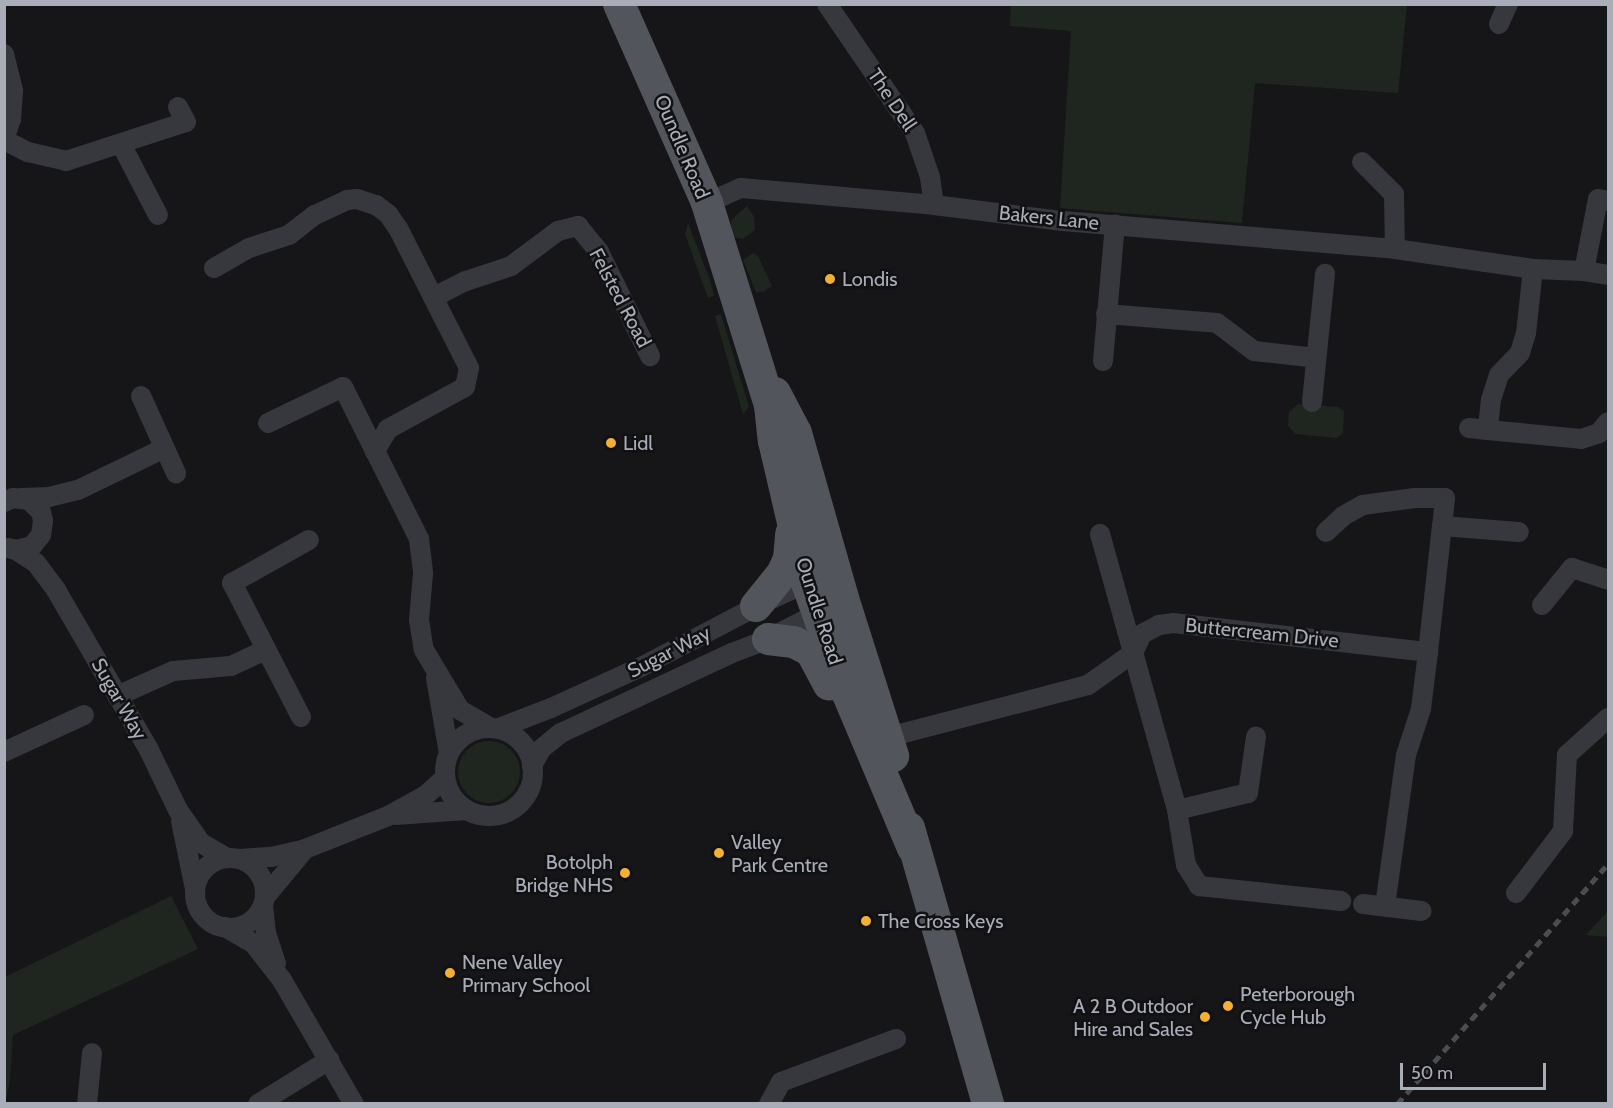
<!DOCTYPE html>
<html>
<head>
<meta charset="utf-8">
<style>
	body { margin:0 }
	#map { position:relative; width:1613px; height:1108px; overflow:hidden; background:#161618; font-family:Cabin,sans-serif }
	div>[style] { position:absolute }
	.green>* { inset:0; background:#1e261f }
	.round { border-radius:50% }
	.street>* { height:20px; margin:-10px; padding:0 10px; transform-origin:10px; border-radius:10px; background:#37383d }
	.street>.ring { margin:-10px; padding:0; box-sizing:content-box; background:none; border:20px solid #37383d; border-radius:50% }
	.primary>* { height:32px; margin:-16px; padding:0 16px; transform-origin:16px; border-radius:16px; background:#53555c }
	.rail>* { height:4.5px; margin-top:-2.25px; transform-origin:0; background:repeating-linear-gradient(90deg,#4a4c52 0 8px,transparent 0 14px) }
	.dots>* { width:16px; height:16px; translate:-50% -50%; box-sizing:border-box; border:3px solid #111113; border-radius:50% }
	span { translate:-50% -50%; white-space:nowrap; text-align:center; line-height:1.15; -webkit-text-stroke:5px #111113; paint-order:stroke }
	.street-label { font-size:20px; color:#a8adb8 }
	.poi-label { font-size:20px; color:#a8adb8 }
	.left { translate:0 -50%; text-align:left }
	.right { translate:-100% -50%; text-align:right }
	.frame { position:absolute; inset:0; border:6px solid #a8adb8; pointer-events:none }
	.scale { position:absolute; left:1400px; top:1063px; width:146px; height:27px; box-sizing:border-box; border:3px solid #a8adb8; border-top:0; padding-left:8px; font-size:18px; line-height:21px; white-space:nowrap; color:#a8adb8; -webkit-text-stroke:4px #111113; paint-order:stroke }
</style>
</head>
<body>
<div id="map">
	<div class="green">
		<div style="clip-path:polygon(1011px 5px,1407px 5px,1398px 93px,1255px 83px,1242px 223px,1060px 208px,1071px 31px,1010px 26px)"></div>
		<div style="clip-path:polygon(747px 206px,754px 217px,755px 230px,743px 239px,732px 237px,731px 220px)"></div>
		<div style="clip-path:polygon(688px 223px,710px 280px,714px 296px,708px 298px,685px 234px)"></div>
		<div style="clip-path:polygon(753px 253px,758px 256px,772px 286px,763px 292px,756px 292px,743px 260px)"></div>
		<div style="clip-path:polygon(721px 314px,749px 407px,743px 414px,715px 316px)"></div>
		<div style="clip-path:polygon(1298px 404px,1338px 407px,1344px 411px,1343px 433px,1337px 438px,1296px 434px,1288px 426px,1289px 412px)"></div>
		<div class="round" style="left:458px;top:741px;width:62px;height:62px"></div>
		<div style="clip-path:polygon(171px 896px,198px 949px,13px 1035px,10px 1080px,5px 1103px,5px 977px)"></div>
		<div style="clip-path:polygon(1608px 911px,1608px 937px,1586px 935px)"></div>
	</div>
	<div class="street">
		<div style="left:827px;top:4px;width:156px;rotate:55.7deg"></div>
		<div style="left:915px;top:133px;width:46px;rotate:71.2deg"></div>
		<div style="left:930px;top:177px;width:28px;rotate:82deg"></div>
		<div style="left:1499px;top:24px;width:22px;rotate:-66deg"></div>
		<div style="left:4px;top:54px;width:38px;rotate:76deg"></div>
		<div style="left:13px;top:91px;width:28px;rotate:94deg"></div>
		<div style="left:11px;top:119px;width:21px;rotate:109deg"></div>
		<div style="left:4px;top:140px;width:27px;rotate:27deg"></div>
		<div style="left:28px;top:152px;width:39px;rotate:13deg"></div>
		<div style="left:66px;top:161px;width:126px;rotate:-18deg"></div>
		<div style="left:186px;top:122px;width:17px;rotate:-118deg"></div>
		<div style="left:121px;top:144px;width:80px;rotate:62.5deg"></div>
		<div style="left:1362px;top:162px;width:45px;rotate:45deg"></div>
		<div style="left:1394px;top:194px;width:55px;rotate:89deg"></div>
		<div style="left:707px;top:203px;width:37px;rotate:-24deg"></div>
		<div style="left:741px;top:188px;width:194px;rotate:5deg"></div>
		<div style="left:934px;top:205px;width:130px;rotate:7.1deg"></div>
		<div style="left:1063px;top:221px;width:333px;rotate:4.8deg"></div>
		<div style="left:1395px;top:249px;width:139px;rotate:8.2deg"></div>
		<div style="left:1533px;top:269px;width:51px;rotate:2.2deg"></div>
		<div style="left:1584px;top:271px;width:24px;rotate:9deg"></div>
		<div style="left:214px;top:268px;width:40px;rotate:-29.7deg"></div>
		<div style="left:249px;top:248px;width:42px;rotate:-18deg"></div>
		<div style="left:289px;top:235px;width:33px;rotate:-38deg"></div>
		<div style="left:315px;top:215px;width:35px;rotate:-25deg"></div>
		<div style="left:347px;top:200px;width:10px;rotate:-6deg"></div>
		<div style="left:357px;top:199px;width:20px;rotate:18deg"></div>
		<div style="left:376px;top:205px;width:15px;rotate:37deg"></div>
		<div style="left:388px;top:214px;width:19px;rotate:55deg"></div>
		<div style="left:399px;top:230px;width:155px;rotate:63.1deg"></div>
		<div style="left:469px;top:368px;width:19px;rotate:102deg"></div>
		<div style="left:465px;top:387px;width:88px;rotate:151.4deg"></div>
		<div style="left:388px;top:429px;width:26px;rotate:121deg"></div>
		<div style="left:1533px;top:269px;width:64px;rotate:96.2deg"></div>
		<div style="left:1526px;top:333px;width:21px;rotate:107deg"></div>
		<div style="left:1520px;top:353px;width:30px;rotate:134deg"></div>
		<div style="left:1499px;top:375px;width:25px;rotate:108deg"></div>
		<div style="left:1491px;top:399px;width:31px;rotate:96deg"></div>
		<div style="left:1488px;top:430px;width:93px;rotate:5.5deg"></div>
		<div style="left:1581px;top:439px;width:19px;rotate:-18deg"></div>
		<div style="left:1599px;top:433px;width:14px;rotate:-51deg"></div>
		<div style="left:1584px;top:271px;width:73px;rotate:-79deg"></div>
		<div style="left:1598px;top:199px;width:10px;rotate:11deg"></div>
		<div style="left:434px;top:297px;width:36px;rotate:-27deg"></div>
		<div style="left:466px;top:281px;width:47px;rotate:-18.4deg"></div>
		<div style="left:511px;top:266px;width:59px;rotate:-36.7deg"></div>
		<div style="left:558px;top:231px;width:21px;rotate:-14deg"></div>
		<div style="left:578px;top:226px;width:33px;rotate:51deg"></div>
		<div style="left:599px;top:252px;width:116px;rotate:63.9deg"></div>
		<div style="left:1106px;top:314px;width:111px;rotate:4.6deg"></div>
		<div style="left:1217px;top:323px;width:46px;rotate:37.1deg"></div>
		<div style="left:1254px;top:351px;width:62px;rotate:6.4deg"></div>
		<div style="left:1103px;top:361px;width:137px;rotate:-85deg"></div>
		<div style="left:141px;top:396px;width:85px;rotate:65.6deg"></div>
		<div style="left:1312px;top:402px;width:129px;rotate:-84.2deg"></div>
		<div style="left:268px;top:423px;width:83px;rotate:-25.6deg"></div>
		<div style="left:343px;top:387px;width:170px;rotate:63.4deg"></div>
		<div style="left:419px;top:539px;width:35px;rotate:83deg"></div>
		<div style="left:423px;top:574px;width:46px;rotate:95deg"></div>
		<div style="left:419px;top:620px;width:30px;rotate:81deg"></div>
		<div style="left:424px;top:650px;width:70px;rotate:59deg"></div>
		<div style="left:460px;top:710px;width:34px;rotate:30deg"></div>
		<div style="left:1469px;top:428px;width:19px;rotate:6deg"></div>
		<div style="left:22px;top:498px;width:27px;rotate:-2deg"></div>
		<div style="left:49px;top:497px;width:30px;rotate:-14deg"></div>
		<div style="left:78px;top:490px;width:94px;rotate:-25.8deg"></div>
		<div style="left:4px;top:502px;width:10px;rotate:-24deg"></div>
		<div style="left:13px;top:498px;width:16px;rotate:7deg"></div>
		<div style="left:29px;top:500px;width:17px;rotate:45deg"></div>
		<div style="left:41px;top:512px;width:9px;rotate:77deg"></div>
		<div style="left:43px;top:521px;width:14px;rotate:98deg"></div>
		<div style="left:41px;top:535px;width:14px;rotate:129deg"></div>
		<div style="left:32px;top:546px;width:16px;rotate:166deg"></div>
		<div style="left:16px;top:550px;width:8px;rotate:-166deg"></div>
		<div style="left:1326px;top:532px;width:23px;rotate:-43deg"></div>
		<div style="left:1343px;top:516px;width:23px;rotate:-29deg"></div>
		<div style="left:1363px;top:505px;width:52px;rotate:-7.7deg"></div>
		<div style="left:1415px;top:498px;width:30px"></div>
		<div style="left:1445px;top:498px;width:28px;rotate:96deg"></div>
		<div style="left:1100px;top:534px;width:287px;rotate:74.4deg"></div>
		<div style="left:1177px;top:810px;width:56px;rotate:80.7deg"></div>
		<div style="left:1186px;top:865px;width:25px;rotate:58deg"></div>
		<div style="left:1199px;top:886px;width:143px;rotate:6deg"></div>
		<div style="left:16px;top:550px;width:24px;rotate:33deg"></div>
		<div style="left:36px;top:563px;width:34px;rotate:53deg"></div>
		<div style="left:56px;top:590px;width:185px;rotate:59.8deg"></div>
		<div style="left:149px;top:750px;width:67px;rotate:64.2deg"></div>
		<div style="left:178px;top:810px;width:40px;rotate:55.1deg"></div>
		<div style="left:201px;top:843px;width:30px;rotate:30deg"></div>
		<div style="left:1542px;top:605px;width:48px;rotate:-51deg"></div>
		<div style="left:1572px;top:568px;width:38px;rotate:18deg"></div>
		<div style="left:1428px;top:652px;width:127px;rotate:-83.7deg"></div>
		<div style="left:1442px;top:526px;width:77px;rotate:4.5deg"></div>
		<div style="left:436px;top:678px;width:76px;rotate:80.2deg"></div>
		<div style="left:117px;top:696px;width:61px;rotate:-24.1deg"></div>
		<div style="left:173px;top:671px;width:58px;rotate:-4.9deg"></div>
		<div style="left:231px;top:666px;width:38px;rotate:-25deg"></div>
		<div style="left:301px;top:717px;width:151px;rotate:-117.2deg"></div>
		<div style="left:232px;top:583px;width:88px;rotate:-29.2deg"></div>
		<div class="ring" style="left:445px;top:728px;width:68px;height:68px"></div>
		<div style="left:499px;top:728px;width:56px;rotate:-21deg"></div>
		<div style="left:551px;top:708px;width:99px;rotate:-24.5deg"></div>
		<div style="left:641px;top:667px;width:138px;rotate:-27.7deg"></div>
		<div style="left:763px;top:603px;width:60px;rotate:-24.8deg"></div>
		<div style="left:877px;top:740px;width:218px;rotate:-14.6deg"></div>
		<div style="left:1088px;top:685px;width:55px;rotate:-35.4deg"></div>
		<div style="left:1133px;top:653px;width:21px;rotate:-65deg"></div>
		<div style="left:1142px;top:634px;width:19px;rotate:-28deg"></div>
		<div style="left:1159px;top:625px;width:14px;rotate:-8deg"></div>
		<div style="left:1173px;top:623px;width:257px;rotate:6.5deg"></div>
		<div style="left:1428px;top:652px;width:57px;rotate:97deg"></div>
		<div style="left:1421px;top:709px;width:48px;rotate:108.1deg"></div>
		<div style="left:1406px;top:755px;width:153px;rotate:97.9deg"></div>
		<div style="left:4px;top:752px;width:88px;rotate:-24.8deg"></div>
		<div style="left:532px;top:766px;width:19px;rotate:-62deg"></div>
		<div style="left:541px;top:749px;width:26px;rotate:-39deg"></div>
		<div style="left:561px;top:733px;width:189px;rotate:-25.1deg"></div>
		<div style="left:732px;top:653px;width:39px;rotate:-21deg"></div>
		<div style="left:768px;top:639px;width:65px;rotate:-27.3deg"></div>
		<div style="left:1177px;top:810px;width:73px;rotate:-13.5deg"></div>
		<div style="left:1248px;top:793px;width:57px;rotate:-81.9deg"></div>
		<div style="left:395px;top:815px;width:72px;rotate:-4deg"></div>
		<div style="left:181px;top:821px;width:69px;rotate:78.4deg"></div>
		<div class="ring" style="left:195px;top:858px;width:50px;height:50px"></div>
		<div style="left:240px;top:859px;width:31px;rotate:-4deg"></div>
		<div style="left:271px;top:857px;width:35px;rotate:-13deg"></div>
		<div style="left:305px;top:849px;width:89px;rotate:-21.7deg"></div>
		<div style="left:388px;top:816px;width:43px;rotate:-28.9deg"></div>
		<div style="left:426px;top:795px;width:25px;rotate:-42deg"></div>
		<div style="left:1516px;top:893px;width:78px;rotate:-52.8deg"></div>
		<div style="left:1563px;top:831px;width:76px;rotate:-87deg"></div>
		<div style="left:1567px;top:755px;width:55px;rotate:-42.1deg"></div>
		<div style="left:265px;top:897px;width:62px;rotate:-50.2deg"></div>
		<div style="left:1363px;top:904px;width:59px;rotate:6.8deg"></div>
		<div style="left:263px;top:905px;width:28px;rotate:84deg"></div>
		<div style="left:266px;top:933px;width:32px;rotate:72deg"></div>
		<div style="left:225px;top:927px;width:32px;rotate:30deg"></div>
		<div style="left:253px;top:943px;width:47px;rotate:51.9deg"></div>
		<div style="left:282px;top:980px;width:143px;rotate:59.9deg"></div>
		<div style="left:87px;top:1104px;width:51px;rotate:-84.4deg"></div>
		<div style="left:258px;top:1104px;width:84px;rotate:-31.8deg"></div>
		<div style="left:769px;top:1104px;width:25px;rotate:-61deg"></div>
		<div style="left:781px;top:1082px;width:123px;rotate:-20.5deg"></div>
	</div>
	<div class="primary">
		<div style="left:619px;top:4px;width:218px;rotate:66.1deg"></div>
		<div style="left:707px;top:203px;width:212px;rotate:72.7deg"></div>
		<div style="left:770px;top:405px;width:36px;rotate:84deg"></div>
		<div style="left:774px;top:441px;width:146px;rotate:76.9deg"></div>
		<div style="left:807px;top:583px;width:96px;rotate:70.4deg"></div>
		<div style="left:839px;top:673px;width:190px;rotate:67.1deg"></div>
		<div style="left:775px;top:393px;width:45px;rotate:62.3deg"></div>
		<div style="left:796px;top:433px;width:172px;rotate:74.1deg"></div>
		<div style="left:843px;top:598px;width:166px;rotate:72.4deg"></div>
		<div style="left:756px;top:606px;width:41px;rotate:-50.9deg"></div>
		<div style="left:782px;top:574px;width:17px;rotate:-65deg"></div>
		<div style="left:789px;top:559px;width:25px;rotate:-85deg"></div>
		<div style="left:768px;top:639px;width:26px;rotate:7deg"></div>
		<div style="left:794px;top:642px;width:19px;rotate:28deg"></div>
		<div style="left:811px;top:651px;width:38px;rotate:62deg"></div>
		<div style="left:909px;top:828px;width:287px;rotate:74deg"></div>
	</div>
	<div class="rail">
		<div style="left:1397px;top:1104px;width:320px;rotate:-48.7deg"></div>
	</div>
	<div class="dots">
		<div style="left:830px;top:279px;background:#f2b134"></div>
		<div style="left:611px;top:443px;background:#f2b134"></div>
		<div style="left:719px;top:853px;background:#f2b134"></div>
		<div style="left:625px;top:873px;background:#f2b134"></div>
		<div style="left:866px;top:921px;background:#f2b134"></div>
		<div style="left:450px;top:973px;background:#f2b134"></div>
		<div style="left:1228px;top:1006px;background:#f2b134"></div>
		<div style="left:1205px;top:1017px;background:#f2b134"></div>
	</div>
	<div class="street-label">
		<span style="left:892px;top:100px;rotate:56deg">The Dell</span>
		<span style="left:682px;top:147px;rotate:67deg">Oundle Road</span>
		<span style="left:1049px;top:218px;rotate:6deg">Bakers Lane</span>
		<span style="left:620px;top:298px;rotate:62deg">Felsted Road</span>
		<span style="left:819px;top:611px;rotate:72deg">Oundle Road</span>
		<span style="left:1262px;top:633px;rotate:6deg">Buttercream Drive</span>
		<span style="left:669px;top:652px;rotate:-27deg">Sugar Way</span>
		<span style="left:119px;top:699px;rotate:60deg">Sugar Way</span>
	</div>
	<div class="poi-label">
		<span class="left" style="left:842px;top:279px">Londis</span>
		<span class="left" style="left:623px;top:443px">Lidl</span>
		<span class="left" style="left:731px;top:854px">Valley<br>Park Centre</span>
		<span class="right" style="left:613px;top:874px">Botolph<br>Bridge NHS</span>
		<span class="left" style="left:878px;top:921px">The Cross Keys</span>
		<span class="left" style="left:462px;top:974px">Nene Valley<br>Primary School</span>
		<span class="left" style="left:1240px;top:1006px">Peterborough<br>Cycle Hub</span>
		<span class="right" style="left:1193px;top:1018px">A 2 B Outdoor<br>Hire and Sales</span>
	</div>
	<div class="frame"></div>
	<div class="scale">50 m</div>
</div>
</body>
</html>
